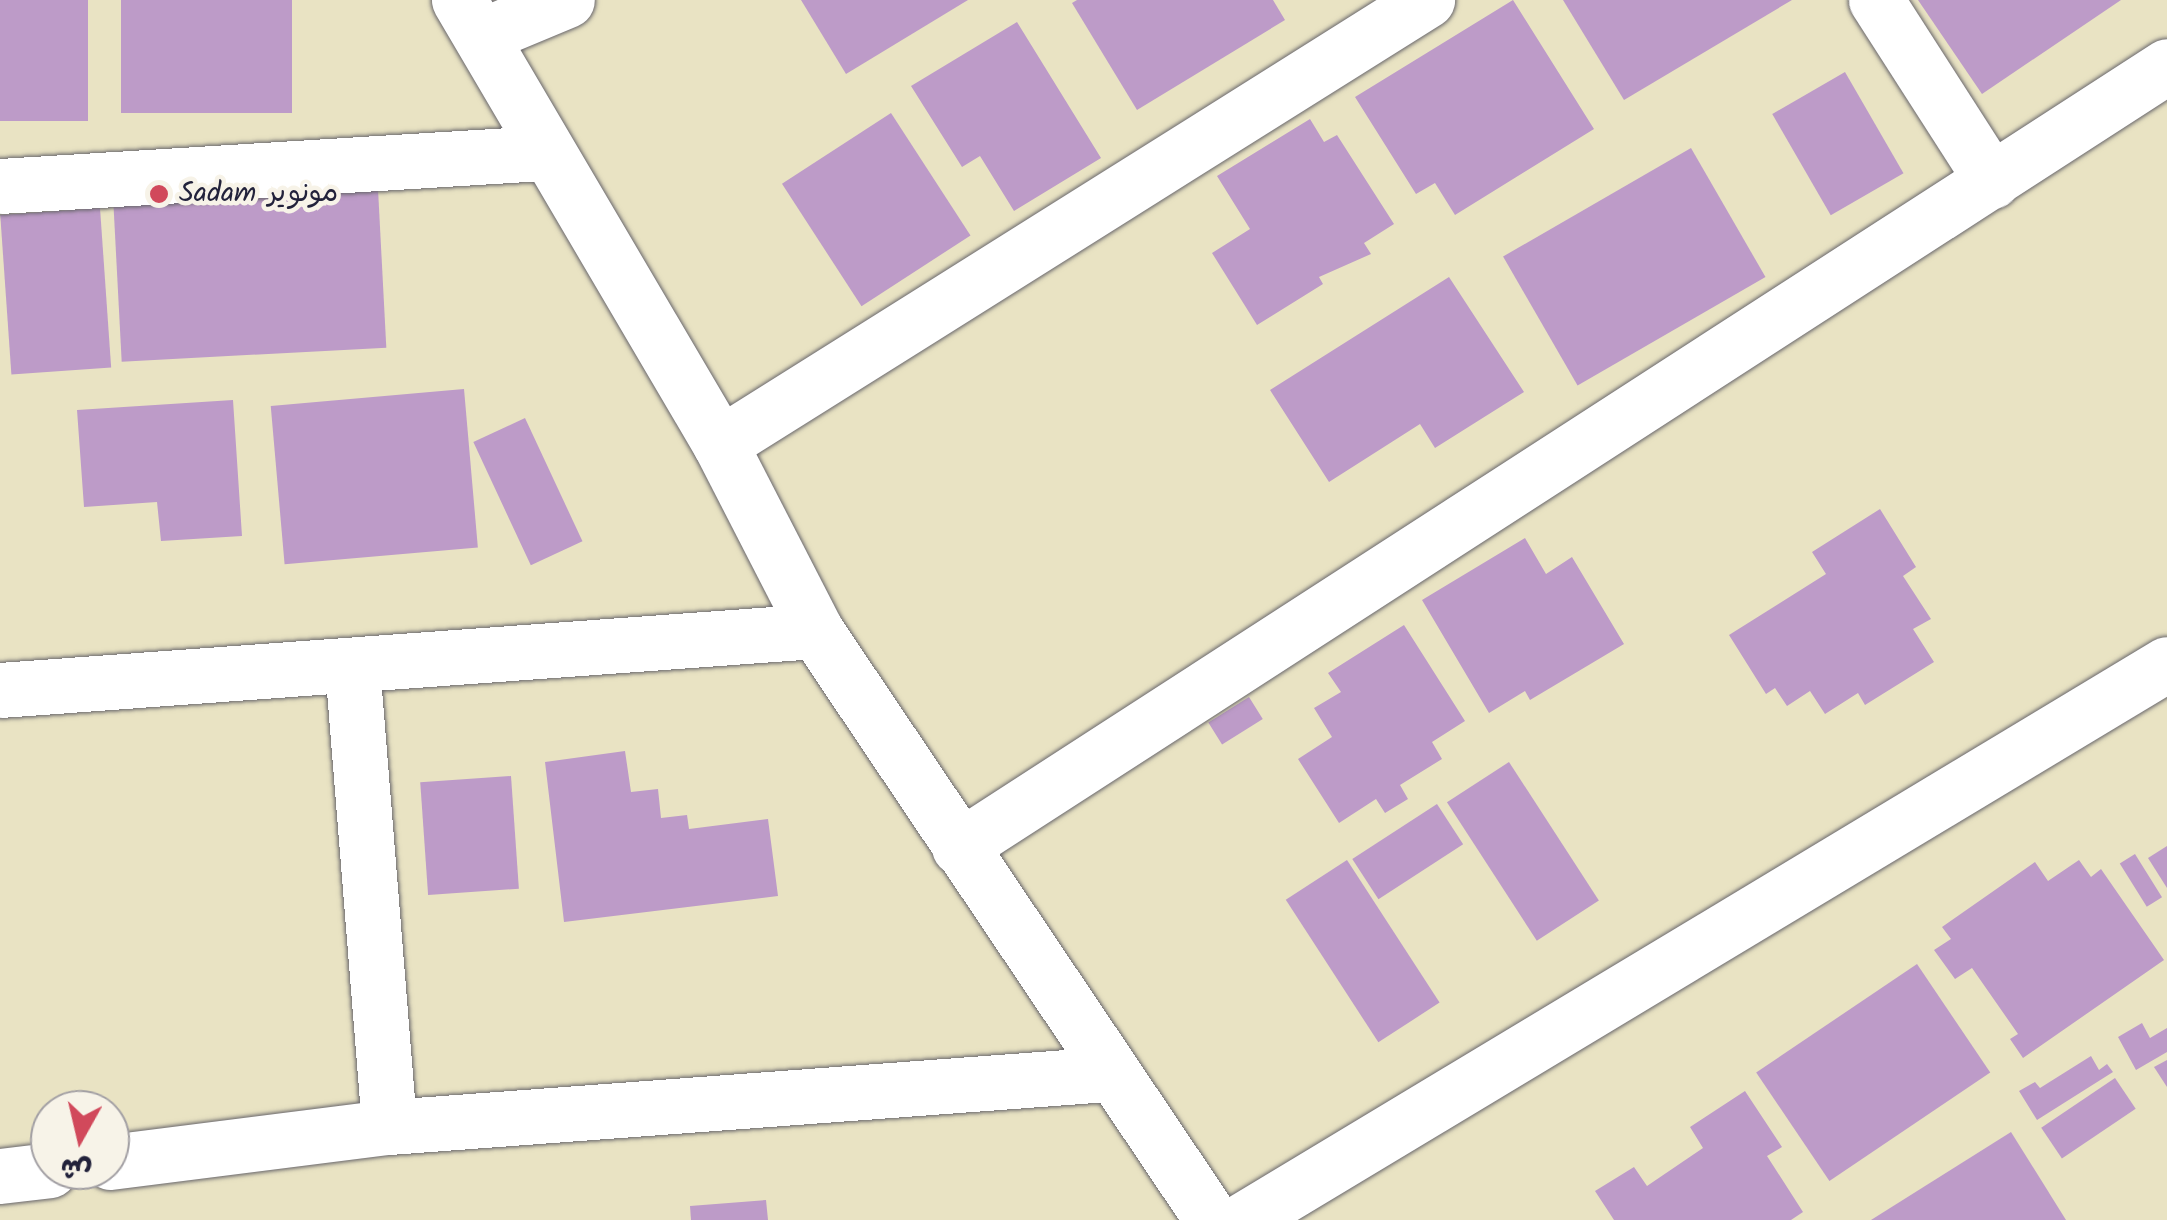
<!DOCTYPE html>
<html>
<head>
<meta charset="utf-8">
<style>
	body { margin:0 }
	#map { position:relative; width:2167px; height:1220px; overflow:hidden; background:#e9e3c3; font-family:Kalam,"Playpen Sans Arabic",sans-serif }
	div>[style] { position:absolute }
	.building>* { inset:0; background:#bd9bc8; transform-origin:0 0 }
	.roads { filter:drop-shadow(0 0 2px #68666b) drop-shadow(0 0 2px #68666b) }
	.minor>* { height:55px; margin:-27.5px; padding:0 27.5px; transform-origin:27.5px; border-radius:27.5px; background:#fff }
	.dots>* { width:28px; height:28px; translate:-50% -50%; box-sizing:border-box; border:5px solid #f7f3e8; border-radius:50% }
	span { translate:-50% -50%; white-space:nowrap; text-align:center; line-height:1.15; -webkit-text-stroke:9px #f7f3e8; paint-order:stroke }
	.poi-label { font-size:28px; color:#22223b }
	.left { translate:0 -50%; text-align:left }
	.north { position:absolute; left:30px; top:1090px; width:100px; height:100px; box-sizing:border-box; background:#f7f3e8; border:2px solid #a29fa3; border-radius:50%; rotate:188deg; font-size:28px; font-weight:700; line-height:40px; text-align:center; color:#22223b }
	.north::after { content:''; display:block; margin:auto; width:35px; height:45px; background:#d1495b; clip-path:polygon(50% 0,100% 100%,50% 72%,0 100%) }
</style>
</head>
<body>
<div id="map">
	<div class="building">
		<div style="left:0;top:0;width:88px;height:121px"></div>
		<div style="left:121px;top:0;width:171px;height:113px"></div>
		<div style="clip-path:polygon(801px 0,968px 0,846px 74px)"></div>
		<div style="clip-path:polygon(1077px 0,1273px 0,1285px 20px,1137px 110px,1072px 3px)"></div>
		<div style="clip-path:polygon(1513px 0,1594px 129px,1455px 215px,1435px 183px,1416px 194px,1355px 97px)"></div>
		<div style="clip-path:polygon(1563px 0,1792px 0,1624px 100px)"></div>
		<div style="clip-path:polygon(1918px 0,2121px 0,1982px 94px)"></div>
		<div style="clip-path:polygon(1017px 22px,1101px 158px,1014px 211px,980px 156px,962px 167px,911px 86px)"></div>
		<div style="left:1845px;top:72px;width:117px;height:84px;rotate:60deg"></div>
		<div style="left:891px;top:113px;width:146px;height:130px;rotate:57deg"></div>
		<div style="clip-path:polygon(1310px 119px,1324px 142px,1337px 135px,1394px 224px,1364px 243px,1371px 254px,1319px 277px,1323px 284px,1257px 325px,1212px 253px,1250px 229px,1217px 176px)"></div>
		<div style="left:1691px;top:148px;width:149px;height:217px;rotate:60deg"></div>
		<div style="left:378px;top:189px;width:159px;height:265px;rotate:87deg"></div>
		<div style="left:100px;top:208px;width:160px;height:100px;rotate:86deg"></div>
		<div style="clip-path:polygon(1449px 277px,1524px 392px,1435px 448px,1420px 424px,1329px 482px,1270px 390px)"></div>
		<div style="left:464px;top:389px;width:159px;height:194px;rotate:85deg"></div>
		<div style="clip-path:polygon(233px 400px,242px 536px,161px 541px,157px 502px,84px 507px,77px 410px)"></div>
		<div style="left:525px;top:418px;width:136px;height:57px;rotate:65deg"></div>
		<div style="clip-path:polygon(1880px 509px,1916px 567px,1903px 576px,1931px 619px,1913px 629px,1934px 662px,1865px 705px,1858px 693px,1825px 714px,1810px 691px,1787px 706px,1775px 688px,1766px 694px,1729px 635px,1826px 574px,1812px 552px)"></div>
		<div style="clip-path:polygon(1525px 538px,1546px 574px,1572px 557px,1624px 644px,1530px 700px,1525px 691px,1489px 713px,1422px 600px)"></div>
		<div style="clip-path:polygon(1404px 625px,1465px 721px,1432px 742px,1442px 759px,1400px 785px,1408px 799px,1385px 813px,1376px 799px,1339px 823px,1298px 759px,1332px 737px,1314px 708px,1341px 692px,1328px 673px)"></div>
		<div style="left:1249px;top:697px;width:26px;height:48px;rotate:58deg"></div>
		<div style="clip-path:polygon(625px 751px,631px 792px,658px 789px,661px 818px,687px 815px,689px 829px,768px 819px,778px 896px,564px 922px,545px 762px)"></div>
		<div style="left:1509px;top:762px;width:165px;height:74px;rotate:57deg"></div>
		<div style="left:511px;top:776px;width:113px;height:91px;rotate:86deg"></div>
		<div style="left:1437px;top:804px;width:48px;height:101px;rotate:57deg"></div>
		<div style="clip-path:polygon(2167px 846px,2167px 888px,2148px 858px)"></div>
		<div style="left:2135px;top:854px;width:51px;height:18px;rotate:58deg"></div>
		<div style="left:1347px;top:860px;width:170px;height:73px;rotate:57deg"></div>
		<div style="clip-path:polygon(2079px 860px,2091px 877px,2101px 869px,2164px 960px,2023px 1058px,2010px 1039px,2018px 1034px,1972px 968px,1955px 979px,1934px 950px,1951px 939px,1942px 927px,2035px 862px,2048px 881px)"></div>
		<div style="left:1917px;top:964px;width:131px;height:194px;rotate:56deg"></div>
		<div style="clip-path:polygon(2142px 1023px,2150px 1038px,2167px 1028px,2167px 1052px,2136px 1070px,2118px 1037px)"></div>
		<div style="clip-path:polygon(2091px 1056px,2099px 1070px,2107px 1064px,2113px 1072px,2037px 1120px,2019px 1091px,2035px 1082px,2040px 1088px)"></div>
		<div style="clip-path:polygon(2167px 1060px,2167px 1087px,2154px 1067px)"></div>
		<div style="left:2115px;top:1078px;width:37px;height:89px;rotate:56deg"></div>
		<div style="clip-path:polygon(1745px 1091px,1782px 1147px,1767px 1156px,1803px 1212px,1791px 1220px,1614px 1220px,1595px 1191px,1634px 1167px,1647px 1186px,1703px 1148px,1690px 1127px)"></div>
		<div style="clip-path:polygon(2011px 1132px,2066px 1220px,1871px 1220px)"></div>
		<div style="clip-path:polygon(766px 1200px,768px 1220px,691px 1220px,690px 1206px)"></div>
	</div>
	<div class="roads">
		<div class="minor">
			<div style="left:459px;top:0;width:515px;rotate:59.55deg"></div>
			<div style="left:720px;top:444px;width:210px;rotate:62.8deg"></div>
			<div style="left:816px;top:631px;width:710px;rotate:56.09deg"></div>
			<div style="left:1876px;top:0;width:215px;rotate:57.3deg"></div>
			<div style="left:481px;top:36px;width:93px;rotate:-22.7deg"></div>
			<div style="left:0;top:186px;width:544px;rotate:-3.48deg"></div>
			<div style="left:720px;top:444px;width:835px;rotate:-32.13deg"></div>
			<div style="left:352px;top:665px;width:463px;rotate:85.4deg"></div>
			<div style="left:0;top:690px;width:818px;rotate:-4.14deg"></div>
			<div style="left:959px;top:847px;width:1438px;rotate:-32.88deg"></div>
			<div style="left:110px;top:1162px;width:281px;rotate:-7.2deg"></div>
			<div style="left:389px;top:1127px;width:721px;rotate:-4.22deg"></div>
			<div style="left:0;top:1176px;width:50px;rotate:-6.8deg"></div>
			<div style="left:1243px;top:1220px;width:1078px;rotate:-31.04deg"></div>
		</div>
	</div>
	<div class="dots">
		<div style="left:159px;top:194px;background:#d1495b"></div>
	</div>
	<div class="poi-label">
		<span class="left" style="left:179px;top:194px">Sadam مونوير</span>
	</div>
	<div class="north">ش</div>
</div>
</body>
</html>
